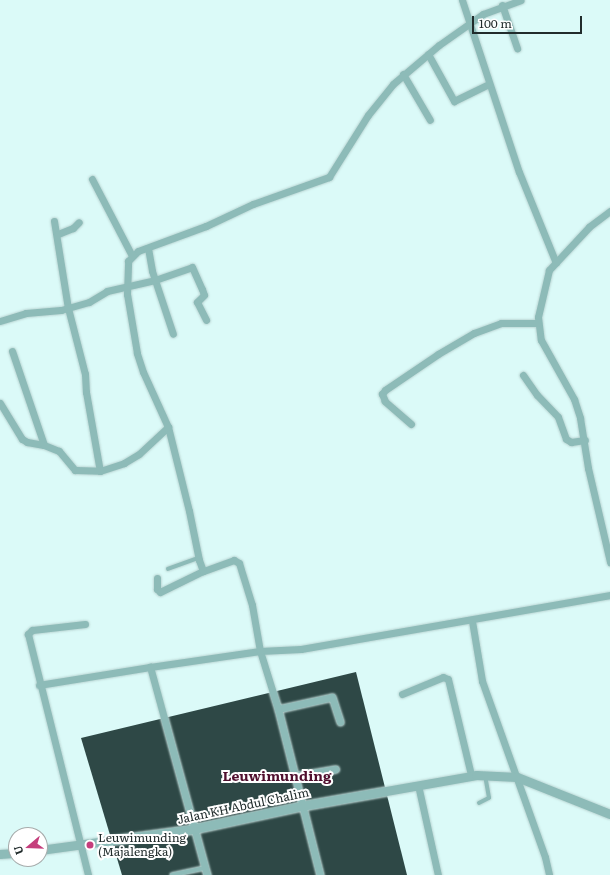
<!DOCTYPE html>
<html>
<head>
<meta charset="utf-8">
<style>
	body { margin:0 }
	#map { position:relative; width:610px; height:875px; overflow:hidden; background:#dbfaf8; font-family:Literata,serif }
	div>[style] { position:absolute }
	.building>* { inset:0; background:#2e4846 }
	.roads { filter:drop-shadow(0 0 1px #bad5d3) drop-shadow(0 0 1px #bad5d3) }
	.service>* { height:3.5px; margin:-1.75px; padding:0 1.75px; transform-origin:1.75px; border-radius:1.75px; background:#8dbbb8 }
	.minor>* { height:7px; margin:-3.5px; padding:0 3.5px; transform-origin:3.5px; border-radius:3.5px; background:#8dbbb8 }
	.tertiary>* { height:9px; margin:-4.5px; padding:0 4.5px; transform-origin:4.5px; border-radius:4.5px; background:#8dbbb8 }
	.dots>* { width:11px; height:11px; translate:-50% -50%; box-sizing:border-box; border:2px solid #fff; border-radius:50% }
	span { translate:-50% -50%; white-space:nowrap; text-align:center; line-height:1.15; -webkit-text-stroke:4px #fff; paint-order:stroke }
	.street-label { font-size:12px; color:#212c2c }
	.poi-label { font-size:12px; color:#212c2c }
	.left { translate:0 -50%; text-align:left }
	.quarter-label { font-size:14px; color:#500f2e; font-weight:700 }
	.north { position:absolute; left:8px; top:827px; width:40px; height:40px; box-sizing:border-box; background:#fff; border:1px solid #a6abab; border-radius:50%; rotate:251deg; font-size:11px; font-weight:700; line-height:16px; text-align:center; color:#212c2c }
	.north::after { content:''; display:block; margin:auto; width:14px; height:18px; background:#c53e7c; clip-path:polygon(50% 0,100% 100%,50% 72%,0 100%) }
	.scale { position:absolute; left:472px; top:16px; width:110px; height:18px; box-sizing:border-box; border:2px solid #212c2c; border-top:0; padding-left:5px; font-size:12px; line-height:14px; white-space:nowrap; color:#212c2c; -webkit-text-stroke:3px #fff; paint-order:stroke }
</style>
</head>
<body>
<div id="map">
	<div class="building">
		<div style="clip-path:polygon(356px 672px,407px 875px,122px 875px,81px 738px)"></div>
	</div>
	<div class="roads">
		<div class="service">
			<div style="left:168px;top:569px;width:32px;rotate:-20deg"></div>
			<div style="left:479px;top:803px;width:11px;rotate:-27deg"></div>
			<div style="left:489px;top:798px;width:23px;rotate:-100deg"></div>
			<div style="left:172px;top:875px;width:34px;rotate:-12deg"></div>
		</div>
		<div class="minor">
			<div style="left:462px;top:0;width:181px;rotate:71.7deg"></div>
			<div style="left:519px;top:172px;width:98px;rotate:67.9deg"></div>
			<div style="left:502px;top:5px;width:46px;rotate:70.8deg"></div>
			<div style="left:428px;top:54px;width:54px;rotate:61deg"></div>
			<div style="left:454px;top:101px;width:39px;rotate:-26deg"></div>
			<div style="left:403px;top:74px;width:53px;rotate:59.6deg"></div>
			<div style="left:92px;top:179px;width:87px;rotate:62.5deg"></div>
			<div style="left:610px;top:211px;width:26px;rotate:143deg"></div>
			<div style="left:589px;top:227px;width:59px;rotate:132.9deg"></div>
			<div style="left:549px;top:270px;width:48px;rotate:103.2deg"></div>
			<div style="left:538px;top:317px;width:23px;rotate:83deg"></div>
			<div style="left:541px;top:340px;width:68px;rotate:60.8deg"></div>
			<div style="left:574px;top:399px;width:20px;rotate:72deg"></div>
			<div style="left:580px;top:418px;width:51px;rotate:80.9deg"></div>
			<div style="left:588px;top:468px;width:97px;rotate:76.8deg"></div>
			<div style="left:54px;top:221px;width:88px;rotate:80.9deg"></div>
			<div style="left:68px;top:308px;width:68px;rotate:75.6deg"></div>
			<div style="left:85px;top:374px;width:18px;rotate:87deg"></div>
			<div style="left:86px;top:392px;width:80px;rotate:80deg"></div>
			<div style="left:58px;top:234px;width:16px;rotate:-22deg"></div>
			<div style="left:73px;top:228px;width:8px;rotate:-45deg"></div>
			<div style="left:148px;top:248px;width:23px;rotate:80deg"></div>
			<div style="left:152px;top:271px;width:66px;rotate:71.6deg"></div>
			<div style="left:0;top:321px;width:27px;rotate:-17deg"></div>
			<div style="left:26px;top:313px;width:35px;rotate:-5deg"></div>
			<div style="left:61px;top:310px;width:29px;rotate:-16deg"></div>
			<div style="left:89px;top:302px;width:21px;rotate:-31deg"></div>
			<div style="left:107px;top:291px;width:49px;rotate:-12.9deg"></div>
			<div style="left:155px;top:280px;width:39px;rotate:-19deg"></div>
			<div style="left:192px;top:267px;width:24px;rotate:66deg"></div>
			<div style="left:202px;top:289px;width:6px;rotate:72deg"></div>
			<div style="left:204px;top:295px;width:10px;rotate:135deg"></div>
			<div style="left:197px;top:302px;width:20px;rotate:63deg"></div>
			<div style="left:12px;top:351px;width:99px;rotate:71.2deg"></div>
			<div style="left:523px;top:375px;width:24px;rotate:55deg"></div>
			<div style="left:537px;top:395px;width:30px;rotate:46deg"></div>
			<div style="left:558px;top:417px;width:23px;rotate:70deg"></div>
			<div style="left:566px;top:439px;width:6px;rotate:31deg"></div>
			<div style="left:571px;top:442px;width:14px;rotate:-8deg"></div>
			<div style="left:0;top:403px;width:42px;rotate:58.6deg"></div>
			<div style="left:22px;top:439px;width:6px;rotate:31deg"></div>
			<div style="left:27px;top:442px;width:17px;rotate:10deg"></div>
			<div style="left:44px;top:445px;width:16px;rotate:22deg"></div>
			<div style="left:59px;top:451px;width:25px;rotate:50deg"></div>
			<div style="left:75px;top:470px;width:25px;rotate:2deg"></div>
			<div style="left:100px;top:471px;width:25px;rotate:-18deg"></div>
			<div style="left:124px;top:463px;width:17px;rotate:-31deg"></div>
			<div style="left:139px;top:454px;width:40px;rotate:-43deg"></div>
			<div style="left:411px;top:424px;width:35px;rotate:-139deg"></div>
			<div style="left:385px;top:401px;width:8px;rotate:-113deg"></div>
			<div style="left:382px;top:394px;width:5px;rotate:-53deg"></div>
			<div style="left:385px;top:390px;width:64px;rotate:-34.2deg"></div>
			<div style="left:438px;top:354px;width:42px;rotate:-30.3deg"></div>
			<div style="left:474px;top:333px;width:29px;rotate:-20deg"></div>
			<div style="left:501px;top:323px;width:37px"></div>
			<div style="left:157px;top:578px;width:11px;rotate:90deg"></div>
			<div style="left:157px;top:589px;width:4px;rotate:45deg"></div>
			<div style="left:160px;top:592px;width:48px;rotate:-26deg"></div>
			<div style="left:472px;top:621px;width:61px;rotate:80.5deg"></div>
			<div style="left:482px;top:681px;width:187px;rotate:70.3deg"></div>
			<div style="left:545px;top:857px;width:18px;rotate:77deg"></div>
			<div style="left:85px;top:624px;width:53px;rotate:173.5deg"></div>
			<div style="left:32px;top:630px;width:6px;rotate:135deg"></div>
			<div style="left:28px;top:634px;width:248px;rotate:76deg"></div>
			<div style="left:39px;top:685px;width:112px;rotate:-9.2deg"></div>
			<div style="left:402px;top:694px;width:44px;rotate:-22.5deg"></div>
			<div style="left:443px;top:677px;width:5px;rotate:22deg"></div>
			<div style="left:448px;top:679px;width:99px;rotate:76.5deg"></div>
			<div style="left:278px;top:709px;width:55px;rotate:-12.5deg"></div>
			<div style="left:332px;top:697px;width:26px;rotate:72deg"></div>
			<div style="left:295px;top:776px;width:41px;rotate:-9.9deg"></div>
			<div style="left:418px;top:785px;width:92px;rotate:77.5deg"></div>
			<div style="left:207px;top:875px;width:216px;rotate:-105.3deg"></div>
			<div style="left:150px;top:667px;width:111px;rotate:-8.3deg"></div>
			<div style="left:260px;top:651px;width:41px;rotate:-2.8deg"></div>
			<div style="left:301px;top:649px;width:314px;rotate:-9.9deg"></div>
			<div style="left:320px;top:875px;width:171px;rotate:-104.2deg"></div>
			<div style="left:278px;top:709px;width:61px;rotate:-107.2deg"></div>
			<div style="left:260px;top:651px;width:47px;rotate:-99.9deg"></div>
			<div style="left:252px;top:605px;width:44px;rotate:-107.2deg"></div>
			<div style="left:239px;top:563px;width:6px;rotate:-149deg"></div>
			<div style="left:234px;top:560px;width:33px;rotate:160deg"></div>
			<div style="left:203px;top:571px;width:12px;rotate:-110deg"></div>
			<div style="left:199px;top:560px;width:50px;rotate:-101.5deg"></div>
			<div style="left:189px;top:511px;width:87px;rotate:-104deg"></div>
			<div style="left:168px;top:427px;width:60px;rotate:-114.4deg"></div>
			<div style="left:143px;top:372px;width:20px;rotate:-108deg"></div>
			<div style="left:137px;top:353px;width:60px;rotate:-99.6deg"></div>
			<div style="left:127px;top:294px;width:33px;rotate:-88deg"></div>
			<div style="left:128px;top:261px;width:14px;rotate:-45deg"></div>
			<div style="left:138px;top:251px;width:72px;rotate:-20.2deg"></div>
			<div style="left:206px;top:226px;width:52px;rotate:-25.1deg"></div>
			<div style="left:253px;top:204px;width:81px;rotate:-19.6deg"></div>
			<div style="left:329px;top:177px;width:73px;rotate:-57.8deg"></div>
			<div style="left:368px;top:115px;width:40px;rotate:-51deg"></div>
			<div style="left:393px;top:84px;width:60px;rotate:-40.3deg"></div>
			<div style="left:439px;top:45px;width:54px;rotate:-35.2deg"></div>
			<div style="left:483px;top:14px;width:40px;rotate:-20.2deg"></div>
		</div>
		<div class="tertiary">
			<div style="left:40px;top:850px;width:154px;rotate:-7.8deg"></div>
			<div style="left:193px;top:829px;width:110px;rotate:-12deg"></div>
			<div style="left:301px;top:806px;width:178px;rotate:-10deg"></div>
			<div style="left:476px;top:775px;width:41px;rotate:2.8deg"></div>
			<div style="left:517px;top:777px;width:100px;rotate:21.7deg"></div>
			<div style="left:0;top:854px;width:16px;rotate:-4deg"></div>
		</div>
	</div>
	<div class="dots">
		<div style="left:90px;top:845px;background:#c53e7c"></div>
	</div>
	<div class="street-label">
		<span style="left:243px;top:806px;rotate:-12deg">Jalan KH Abdul Chalim</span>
	</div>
	<div class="poi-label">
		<span class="left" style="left:98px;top:845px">Leuwimunding<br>(Majalengka)</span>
	</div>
	<div class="quarter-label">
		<span style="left:277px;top:775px">Leuwimunding</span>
	</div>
	<div class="north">U</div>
	<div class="scale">100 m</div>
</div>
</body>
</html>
